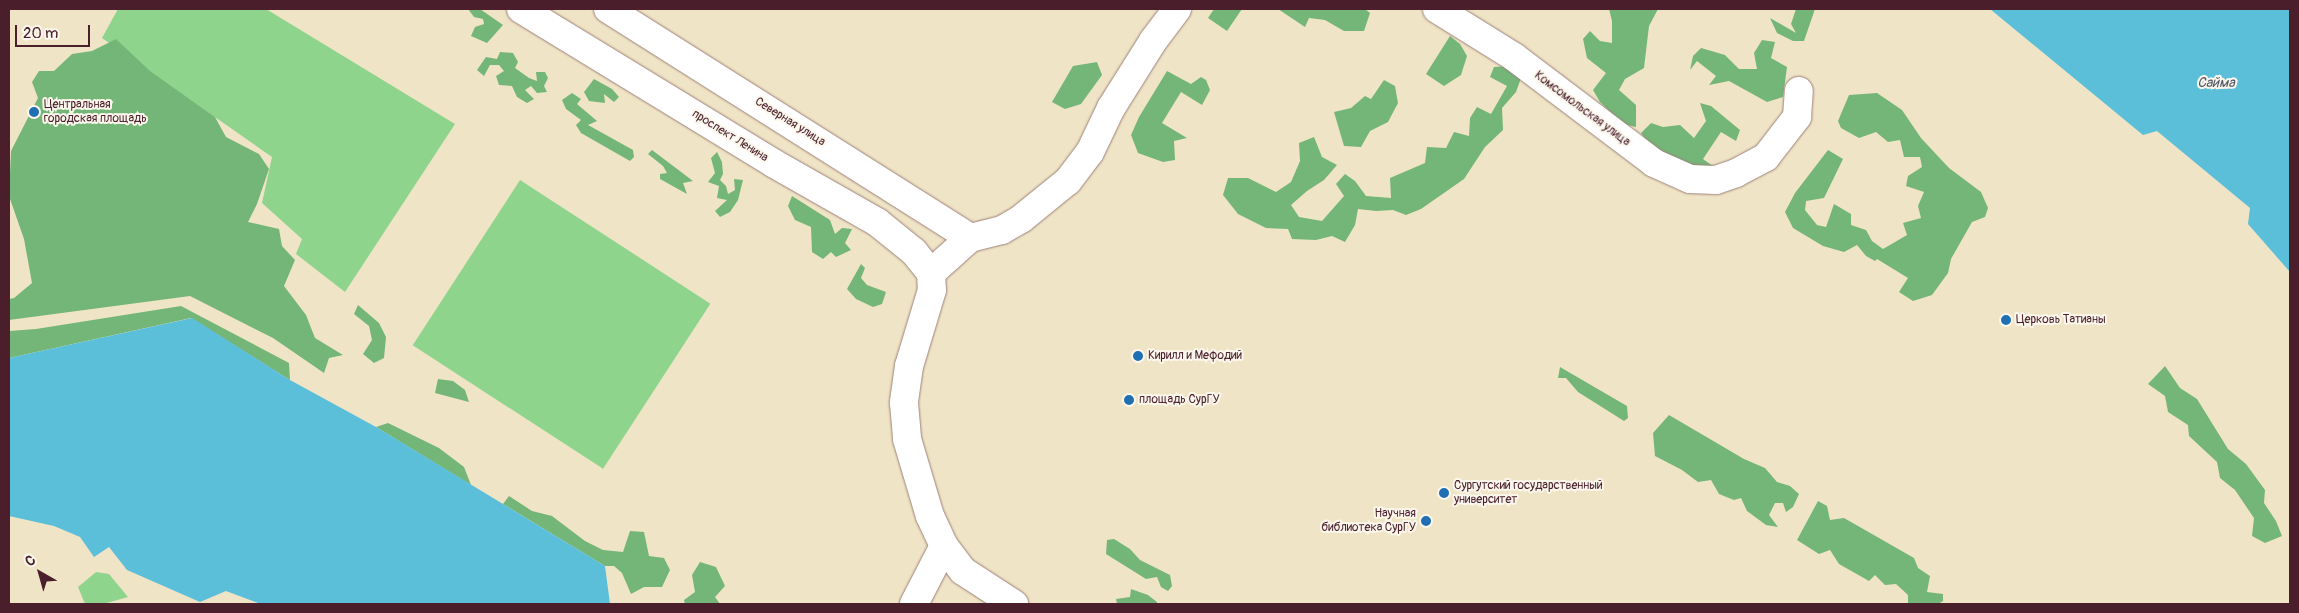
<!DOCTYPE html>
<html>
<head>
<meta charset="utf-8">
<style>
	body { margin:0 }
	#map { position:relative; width:2299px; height:613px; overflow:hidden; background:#f0e4c7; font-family:Pangolin,sans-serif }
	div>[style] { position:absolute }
	.green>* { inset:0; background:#8fd48d; transform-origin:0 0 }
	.forest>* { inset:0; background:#73b678 }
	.water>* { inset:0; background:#5bbfd9 }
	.roads { filter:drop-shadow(0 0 1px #9d8279) drop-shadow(0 0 1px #9d8279) }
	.minor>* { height:28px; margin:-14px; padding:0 14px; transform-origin:14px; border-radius:14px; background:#fff }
	.dots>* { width:14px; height:14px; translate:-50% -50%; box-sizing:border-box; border:2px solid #fbf7ec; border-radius:50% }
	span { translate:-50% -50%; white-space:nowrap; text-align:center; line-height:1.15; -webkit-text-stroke:4px #fbf7ec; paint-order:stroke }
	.poi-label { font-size:12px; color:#4a1f2b }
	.left { translate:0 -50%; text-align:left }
	.right { translate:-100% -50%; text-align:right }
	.street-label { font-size:12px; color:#4a1f2b }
	.water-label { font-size:14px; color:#505768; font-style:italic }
	.frame { position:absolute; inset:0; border:10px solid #4a1f2b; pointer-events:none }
	.north { position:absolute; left:15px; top:548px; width:50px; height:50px; -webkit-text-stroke:4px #fbf7ec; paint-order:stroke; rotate:322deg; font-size:14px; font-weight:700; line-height:20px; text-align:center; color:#4a1f2b }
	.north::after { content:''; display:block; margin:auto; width:18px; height:22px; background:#4a1f2b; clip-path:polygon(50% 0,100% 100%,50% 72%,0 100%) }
	.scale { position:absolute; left:15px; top:25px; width:75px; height:22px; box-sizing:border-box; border:2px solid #4a1f2b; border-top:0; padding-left:6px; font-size:15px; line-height:18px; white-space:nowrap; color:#4a1f2b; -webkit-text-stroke:4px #fbf7ec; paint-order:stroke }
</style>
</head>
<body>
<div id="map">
	<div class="green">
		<div style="clip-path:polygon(118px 9px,266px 9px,455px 124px,345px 292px,296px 254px,302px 239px,262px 203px,272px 157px,102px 38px)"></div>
		<div style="left:520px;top:180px;width:227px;height:197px;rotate:33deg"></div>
		<div style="clip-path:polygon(96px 572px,109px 574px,128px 597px,103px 604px,85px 604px,78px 587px)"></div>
	</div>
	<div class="forest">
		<div style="clip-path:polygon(468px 9px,480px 9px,503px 25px,487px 43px,471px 36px,475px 27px,484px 24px,483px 19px,474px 17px)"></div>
		<div style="clip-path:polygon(1214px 9px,1242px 9px,1227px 31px,1208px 18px)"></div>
		<div style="clip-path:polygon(1278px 9px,1365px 9px,1370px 13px,1364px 31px,1344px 31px,1325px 20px,1309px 18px,1305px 27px)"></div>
		<div style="clip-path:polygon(1609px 9px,1658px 9px,1649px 26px,1644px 68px,1625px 79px,1619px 90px,1636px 105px,1636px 127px,1623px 124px,1600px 102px,1593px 90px,1606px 73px,1587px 58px,1583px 39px,1590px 31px,1600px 41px,1612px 43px,1612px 21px)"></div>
		<div style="clip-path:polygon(1796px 9px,1815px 9px,1804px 41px,1793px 41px,1777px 33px,1770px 18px,1796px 33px,1791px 24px)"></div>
		<div style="clip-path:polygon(1450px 36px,1460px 44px,1467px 56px,1461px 75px,1444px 86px,1426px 74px)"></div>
		<div style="clip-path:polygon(116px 39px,150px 71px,215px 117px,226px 137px,259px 154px,269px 169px,257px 204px,248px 222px,279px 229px,282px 246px,295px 260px,284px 286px,306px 315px,315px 338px,343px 355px,329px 358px,324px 373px,273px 338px,190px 296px,9px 320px,9px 299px,14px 298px,32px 283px,24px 239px,9px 196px,11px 151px,38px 98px,32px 82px,39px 71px,54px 71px,72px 54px,92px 51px)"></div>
		<div style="clip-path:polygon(1762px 40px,1775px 42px,1771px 58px,1787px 67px,1783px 97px,1767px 102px,1729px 81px,1709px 85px,1716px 76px,1697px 61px,1690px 70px,1693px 56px,1701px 48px,1725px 55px,1739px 69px,1757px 69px,1754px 53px)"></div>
		<div style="clip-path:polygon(500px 52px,513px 53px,518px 62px,515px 68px,529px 78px,537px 81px,536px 72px,545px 72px,548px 78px,544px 86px,547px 92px,537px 93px,531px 86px,525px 90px,534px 99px,527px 103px,517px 97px,512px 86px,499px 85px,496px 76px,504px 71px,499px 65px,490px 65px,484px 76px,477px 70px,486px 57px,497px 59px)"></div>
		<div style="clip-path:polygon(1097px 62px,1102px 75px,1081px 104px,1065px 109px,1052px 102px,1073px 66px)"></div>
		<div style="clip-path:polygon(1510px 66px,1521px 78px,1516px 92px,1502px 108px,1503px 130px,1485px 147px,1464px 179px,1421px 209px,1406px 215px,1393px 210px,1376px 211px,1358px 209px,1355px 225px,1345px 242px,1332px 236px,1316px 240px,1292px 239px,1288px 229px,1266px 228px,1238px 214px,1223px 195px,1228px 178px,1248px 178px,1276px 192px,1291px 182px,1300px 161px,1299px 143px,1314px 137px,1322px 157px,1337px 165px,1324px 180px,1307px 191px,1291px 205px,1299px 217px,1322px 221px,1344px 196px,1336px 184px,1345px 174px,1355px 181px,1366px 196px,1391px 198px,1390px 178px,1425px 163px,1427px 147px,1446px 148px,1454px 132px,1469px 136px,1470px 118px,1477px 107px,1491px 114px,1507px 86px,1490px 77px,1494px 67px)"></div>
		<div style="clip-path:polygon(1167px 71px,1191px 84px,1201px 77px,1206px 80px,1210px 90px,1202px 105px,1181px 92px,1162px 123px,1187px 138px,1174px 141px,1175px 160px,1163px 162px,1138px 153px,1131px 135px,1139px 117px)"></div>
		<div style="clip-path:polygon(594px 79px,612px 89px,619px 97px,614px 102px,604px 94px,605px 103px,589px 101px,584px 92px)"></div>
		<div style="clip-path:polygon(1384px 80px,1395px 86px,1398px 103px,1388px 122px,1370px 131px,1361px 147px,1344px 146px,1334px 112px,1351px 108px,1365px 96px,1371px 99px)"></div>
		<div style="clip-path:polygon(572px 93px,581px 99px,577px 104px,597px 121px,588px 125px,633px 150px,634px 157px,630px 161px,581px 133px,576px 125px,581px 120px,566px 109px,562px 100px)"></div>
		<div style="clip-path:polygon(1877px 93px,1902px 110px,1921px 138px,1949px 168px,1981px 192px,1988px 208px,1985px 217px,1972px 222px,1951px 259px,1948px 273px,1932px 295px,1913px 301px,1899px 292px,1908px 278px,1877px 259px,1875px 261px,1866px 256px,1857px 245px,1844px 252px,1823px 246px,1793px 228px,1785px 212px,1795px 193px,1828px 150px,1843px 159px,1824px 198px,1806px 201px,1805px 210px,1817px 225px,1826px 227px,1834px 204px,1851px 214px,1851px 225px,1866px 230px,1872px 241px,1883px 249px,1907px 235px,1903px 223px,1921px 218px,1918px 206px,1924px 192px,1906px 186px,1908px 176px,1922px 167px,1920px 157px,1904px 157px,1900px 140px,1888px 142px,1876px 132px,1859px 138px,1841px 128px,1838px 121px,1849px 95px)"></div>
		<div style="clip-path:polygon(1700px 103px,1711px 106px,1740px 130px,1736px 141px,1721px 132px,1703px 159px,1717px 169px,1706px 176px,1654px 151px,1641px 133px,1651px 123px,1663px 127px,1680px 125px,1694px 138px,1706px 121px)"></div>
		<div style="clip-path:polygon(652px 150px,693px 181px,683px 183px,687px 194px,660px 179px,660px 174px,667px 173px,663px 166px,648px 154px)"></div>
		<div style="clip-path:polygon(717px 152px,722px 162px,723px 174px,720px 180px,726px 186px,728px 194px,735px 190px,734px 179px,743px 180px,738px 200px,730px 212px,720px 217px,715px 211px,727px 200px,717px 198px,719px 186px,708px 182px,715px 173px,711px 158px)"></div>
		<div style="clip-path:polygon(792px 196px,830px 220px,835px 234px,842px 228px,852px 229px,845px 243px,851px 250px,836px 257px,831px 252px,823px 259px,812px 252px,811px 227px,795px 220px,788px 206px)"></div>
		<div style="clip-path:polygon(861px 264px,865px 268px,861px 278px,867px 285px,886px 292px,882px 304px,873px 307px,856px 299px,847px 289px)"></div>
		<div style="clip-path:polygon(358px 305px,379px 323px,386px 337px,384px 358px,374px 363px,363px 354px,372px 340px,369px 326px,354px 314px)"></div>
		<div style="clip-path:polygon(181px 306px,289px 363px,290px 380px,191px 318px,9px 358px,9px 331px,36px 329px)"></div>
		<div style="clip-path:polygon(2165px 366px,2180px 388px,2197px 399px,2228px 449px,2246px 464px,2265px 490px,2264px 503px,2276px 521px,2282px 536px,2265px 543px,2252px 536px,2254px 518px,2235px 490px,2220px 478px,2217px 462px,2189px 436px,2188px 425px,2168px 412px,2165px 396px,2148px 384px)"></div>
		<div style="clip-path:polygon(1560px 367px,1627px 406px,1628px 418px,1624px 421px,1578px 392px,1566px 378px,1558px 378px)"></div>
		<div style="clip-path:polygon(438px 379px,453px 381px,465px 390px,469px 402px,435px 393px)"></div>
		<div style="clip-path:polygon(1669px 415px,1744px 459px,1765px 468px,1777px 482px,1790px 486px,1799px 494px,1793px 507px,1786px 512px,1783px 503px,1775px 503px,1769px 515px,1778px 527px,1766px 525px,1747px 511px,1741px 498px,1734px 500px,1719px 494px,1711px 480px,1698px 482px,1682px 470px,1655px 456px,1653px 433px)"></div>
		<div style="clip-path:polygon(388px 423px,439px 448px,464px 467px,471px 485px,376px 427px)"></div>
		<div style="clip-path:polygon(509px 496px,532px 511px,552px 516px,585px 541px,603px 550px,623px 552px,630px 531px,644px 532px,649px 556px,664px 558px,670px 570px,662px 587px,644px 587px,631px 594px,622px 573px,614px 566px,605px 566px,503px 504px)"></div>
		<div style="clip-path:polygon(1818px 501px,1827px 506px,1830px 520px,1844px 518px,1914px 558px,1918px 568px,1930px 576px,1927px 592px,1943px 594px,1943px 601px,1938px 604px,1908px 604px,1908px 595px,1896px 584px,1885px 585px,1875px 575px,1869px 581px,1839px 564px,1830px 550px,1819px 554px,1797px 540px)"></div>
		<div style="clip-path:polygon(1114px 539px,1130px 549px,1140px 560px,1170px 575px,1172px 586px,1168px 591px,1161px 587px,1157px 577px,1146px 579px,1106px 554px,1107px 540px)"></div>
		<div style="clip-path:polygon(700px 562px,716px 567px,725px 586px,715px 597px,720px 604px,685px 604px,684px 600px,695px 592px,692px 575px)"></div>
		<div style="clip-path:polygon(1131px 589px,1148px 595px,1157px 602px,1157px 604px,1117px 604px,1116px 599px,1130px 597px)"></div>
	</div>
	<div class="water">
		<div style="clip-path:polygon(1990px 9px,2290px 9px,2290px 272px,2248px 224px,2250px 208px,2157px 131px,2143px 135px)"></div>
		<div style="clip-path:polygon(192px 318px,290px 380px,376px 427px,605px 566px,610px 604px,261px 604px,226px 591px,200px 602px,127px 570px,109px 547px,94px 557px,80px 537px,54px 526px,9px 516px,9px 358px)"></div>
	</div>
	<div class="roads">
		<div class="minor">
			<div style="left:521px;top:9px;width:295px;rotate:31.4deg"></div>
			<div style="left:773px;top:163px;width:120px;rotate:29.6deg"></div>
			<div style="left:877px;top:222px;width:48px;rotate:39deg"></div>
			<div style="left:914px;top:252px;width:27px;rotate:51deg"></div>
			<div style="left:608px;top:9px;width:428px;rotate:32.3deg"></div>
			<div style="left:1437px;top:9px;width:91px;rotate:31.9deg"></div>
			<div style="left:1514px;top:57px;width:176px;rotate:37.1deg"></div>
			<div style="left:1654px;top:163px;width:39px;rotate:24deg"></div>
			<div style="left:1690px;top:179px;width:26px;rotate:2deg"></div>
			<div style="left:1716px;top:180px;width:21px;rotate:-19deg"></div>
			<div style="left:1736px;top:173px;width:34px;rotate:-28deg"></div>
			<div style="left:1766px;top:157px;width:51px;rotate:-52.2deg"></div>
			<div style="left:1797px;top:117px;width:26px;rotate:-86deg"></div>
			<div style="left:931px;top:273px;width:17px;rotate:87deg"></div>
			<div style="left:932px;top:290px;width:79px;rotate:106.8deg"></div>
			<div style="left:909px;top:366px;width:37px;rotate:98deg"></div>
			<div style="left:904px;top:403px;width:36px;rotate:85deg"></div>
			<div style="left:907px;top:439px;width:80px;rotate:73.4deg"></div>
			<div style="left:930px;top:516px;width:33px;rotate:65deg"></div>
			<div style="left:944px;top:546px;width:31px;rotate:53deg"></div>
			<div style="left:963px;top:571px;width:61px;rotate:32.9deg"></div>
			<div style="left:931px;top:273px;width:52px;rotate:-41.9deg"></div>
			<div style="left:970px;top:238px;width:33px;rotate:-14deg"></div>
			<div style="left:1002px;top:230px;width:22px;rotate:-30deg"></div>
			<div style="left:1021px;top:219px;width:60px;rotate:-39deg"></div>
			<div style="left:1068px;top:181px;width:36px;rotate:-53deg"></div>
			<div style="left:1090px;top:152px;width:49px;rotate:-64.5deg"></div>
			<div style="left:1111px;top:108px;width:79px;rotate:-57.9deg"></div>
			<div style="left:1153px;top:41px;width:40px;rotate:-53deg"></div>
			<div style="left:914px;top:604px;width:65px;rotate:-62.7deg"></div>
		</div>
	</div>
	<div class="dots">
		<div style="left:34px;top:112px;background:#1f6fb2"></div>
		<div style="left:2006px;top:320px;background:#1f6fb2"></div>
		<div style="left:1138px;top:356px;background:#1f6fb2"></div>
		<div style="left:1129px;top:400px;background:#1f6fb2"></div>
		<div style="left:1444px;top:493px;background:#1f6fb2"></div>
		<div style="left:1426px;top:521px;background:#1f6fb2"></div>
	</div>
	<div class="poi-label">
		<span class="left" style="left:44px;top:112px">Центральная<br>городская площадь</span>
		<span class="left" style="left:2016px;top:320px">Церковь Татианы</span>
		<span class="left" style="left:1148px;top:356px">Кирилл и Мефодий</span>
		<span class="left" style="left:1139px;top:400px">площадь СурГУ</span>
		<span class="left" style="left:1454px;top:493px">Сургутский государственный<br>университет</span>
		<span class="right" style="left:1416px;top:521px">Научная<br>библиотека СурГУ</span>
	</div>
	<div class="street-label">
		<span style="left:1582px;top:109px;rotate:37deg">Комсомольская улица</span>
		<span style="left:790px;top:122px;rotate:32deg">Северная улица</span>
		<span style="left:730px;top:136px;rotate:32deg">проспект Ленина</span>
	</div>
	<div class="water-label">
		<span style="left:2216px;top:83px">Сайма</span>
	</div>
	<div class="frame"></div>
	<div class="north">С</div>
	<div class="scale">20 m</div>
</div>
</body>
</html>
